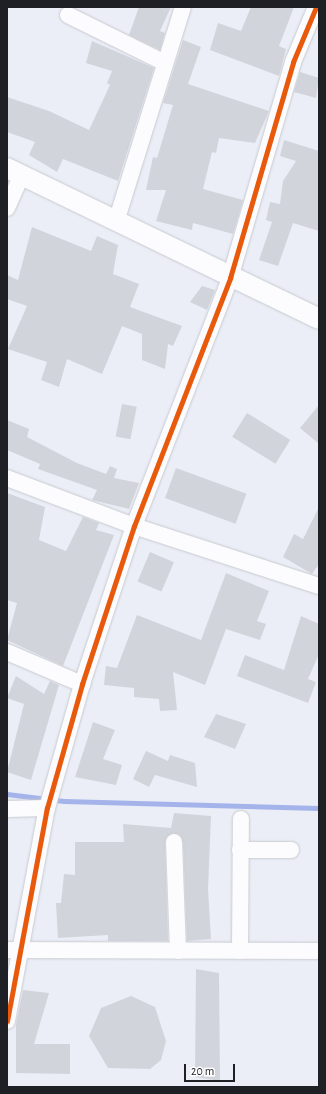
<!DOCTYPE html>
<html>
<head>
<meta charset="utf-8">
<style>
	body { margin:0 }
	#map { position:relative; width:326px; height:1094px; overflow:hidden; background:#ebeef6; font-family:"Alegreya Sans",sans-serif }
	div>[style] { position:absolute }
	.stream>* { height:5px; margin:-2.5px; padding:0 2.5px; transform-origin:2.5px; border-radius:2.5px; background:#a4b4eb }
	.building>* { inset:0; background:#d2d4db; transform-origin:0 0 }
	.roads { filter:drop-shadow(0 0 1px #c7cad0) drop-shadow(0 0 1px #c7cad0) }
	.minor>* { height:16px; margin:-8px; padding:0 8px; transform-origin:8px; border-radius:8px; background:#fcfcfe }
	.tertiary>* { height:20px; margin:-10px; padding:0 10px; transform-origin:10px; border-radius:10px; background:#fcfcfe }
	.cycleway>* { height:5px; margin:-2.5px; padding:0 2.5px; transform-origin:2.5px; border-radius:2.5px; background:#e8590c }
	span { translate:-50% -50%; white-space:nowrap; text-align:center; line-height:1.15; -webkit-text-stroke:3px #fff; paint-order:stroke }
	.frame { position:absolute; inset:0; border:8px solid #1e2025; pointer-events:none }
	.scale { position:absolute; left:184px; top:1064px; width:51px; height:18px; box-sizing:border-box; border:2px solid #1e2025; border-top:0; padding-left:5px; font-size:12px; line-height:14px; white-space:nowrap; color:#1e2025; -webkit-text-stroke:3px #fff; paint-order:stroke }
</style>
</head>
<body>
<div id="map">
	<div class="stream">
		<div style="left:7px;top:794px;width:57px;rotate:7deg"></div>
		<div style="left:64px;top:801px;width:255px;rotate:1.6deg"></div>
	</div>
	<div class="building">
		<div style="clip-path:polygon(139px 7px,171px 7px,160px 31px,165px 33px,160px 50px,129px 35px)"></div>
		<div style="clip-path:polygon(251px 7px,294px 7px,279px 46px,286px 49px,279px 76px,210px 50px,218px 23px,241px 31px)"></div>
		<div style="clip-path:polygon(183px 40px,201px 47px,188px 84px,269px 111px,255px 143px,219px 138px,216px 153px,212px 152px,203px 189px,243px 200px,233px 234px,193px 223px,192px 230px,156px 221px,166px 190px,146px 190px,153px 157px,157px 158px,173px 105px,163px 103px)"></div>
		<div style="clip-path:polygon(92px 41px,154px 68px,118px 181px,63px 159px,57px 172px,29px 155px,35px 142px,7px 132px,7px 97px,49px 111px,89px 130px,110px 85px,107px 83px,112px 71px,86px 63px)"></div>
		<div style="clip-path:polygon(300px 72px,319px 78px,316px 98px,294px 92px)"></div>
		<div style="clip-path:polygon(284px 140px,319px 151px,319px 231px,293px 223px,278px 266px,259px 260px,272px 222px,266px 220px,270px 202px,280px 204px,283px 181px,296px 161px,280px 156px)"></div>
		<div style="clip-path:polygon(32px 227px,91px 251px,97px 236px,118px 245px,113px 274px,139px 284px,130px 307px,182px 326px,173px 346px,168px 344px,165px 369px,142px 360px,142px 334px,122px 326px,102px 374px,67px 359px,59px 387px,41px 380px,47px 362px,8px 349px,27px 306px,7px 299px,7px 275px,18px 280px)"></div>
		<div style="clip-path:polygon(202px 286px,215px 290px,207px 310px,190px 302px)"></div>
		<div style="left:122px;top:404px;width:15px;height:33px;rotate:11deg"></div>
		<div style="clip-path:polygon(319px 405px,319px 444px,300px 428px)"></div>
		<div style="left:247px;top:413px;width:51px;height:28px;rotate:32deg"></div>
		<div style="clip-path:polygon(7px 420px,29px 429px,27px 437px,77px 463px,106px 474px,110px 466px,117px 469px,114px 478px,139px 483px,129px 509px,92px 500px,97px 490px,38px 469px,40px 464px,7px 450px)"></div>
		<div style="left:176px;top:468px;width:75px;height:32px;rotate:20deg"></div>
		<div style="clip-path:polygon(7px 493px,45px 507px,39px 540px,66px 551px,83px 517px,99px 523px,96px 530px,114px 535px,63px 666px,7px 640px,17px 603px,7px 600px)"></div>
		<div style="clip-path:polygon(319px 507px,319px 564px,312px 574px,283px 557px,294px 534px,303px 539px)"></div>
		<div style="left:150px;top:552px;width:26px;height:32px;rotate:23deg"></div>
		<div style="clip-path:polygon(226px 573px,269px 591px,257px 621px,266px 624px,260px 640px,226px 629px,205px 685px,173px 672px,177px 710px,160px 711px,159px 699px,134px 697px,134px 688px,104px 685px,106px 666px,117px 668px,137px 615px,201px 640px)"></div>
		<div style="clip-path:polygon(301px 616px,319px 624px,319px 654px,308px 679px,316px 682px,308px 703px,237px 676px,245px 655px,284px 670px)"></div>
		<div style="clip-path:polygon(16px 676px,44px 694px,50px 681px,59px 685px,31px 780px,7px 772px,24px 704px,7px 698px)"></div>
		<div style="clip-path:polygon(216px 714px,246px 724px,235px 749px,204px 737px)"></div>
		<div style="clip-path:polygon(93px 722px,115px 730px,103px 759px,122px 765px,116px 785px,75px 777px)"></div>
		<div style="clip-path:polygon(146px 751px,168px 761px,170px 755px,195px 763px,197px 787px,155px 775px,149px 787px,133px 779px)"></div>
		<div style="clip-path:polygon(174px 813px,211px 816px,208px 889px,211px 939px,187px 941px,183px 842px,174px 833px,165px 842px,168px 941px,108px 941px,108px 935px,58px 938px,56px 903px,61px 903px,64px 874px,75px 875px,75px 842px,124px 842px,123px 824px,171px 828px)"></div>
		<div style="clip-path:polygon(196px 969px,219px 973px,220px 1081px,195px 1077px)"></div>
		<div style="clip-path:polygon(23px 990px,49px 993px,34px 1044px,70px 1044px,70px 1074px,16px 1073px,16px 1025px)"></div>
		<div style="clip-path:polygon(131px 996px,155px 1007px,166px 1041px,161px 1060px,150px 1069px,108px 1068px,89px 1036px,101px 1008px)"></div>
	</div>
	<div class="roads">
		<div class="minor">
			<div style="left:68px;top:15px;width:108px;rotate:26.3deg"></div>
			<div style="left:7px;top:208px;width:36px;rotate:-66deg"></div>
			<div style="left:116px;top:222px;width:225px;rotate:-72.7deg"></div>
			<div style="left:7px;top:478px;width:136px;rotate:20.7deg"></div>
			<div style="left:134px;top:526px;width:194px;rotate:18deg"></div>
			<div style="left:7px;top:652px;width:82px;rotate:23.1deg"></div>
			<div style="left:7px;top:809px;width:40px;rotate:-1.4deg"></div>
			<div style="left:174px;top:842px;width:109px;rotate:87.9deg"></div>
			<div style="left:240px;top:850px;width:51px"></div>
			<div style="left:7px;top:950px;width:312px;rotate:0.2deg"></div>
			<div style="left:240px;top:951px;width:132px;rotate:-89.6deg"></div>
			<div style="left:7px;top:1021px;width:217px;rotate:-79.4deg"></div>
			<div style="left:47px;top:808px;width:129px;rotate:-74.2deg"></div>
			<div style="left:82px;top:684px;width:166px;rotate:-71.8deg"></div>
			<div style="left:134px;top:526px;width:266px;rotate:-68.8deg"></div>
			<div style="left:230px;top:278px;width:225px;rotate:-73.7deg"></div>
			<div style="left:293px;top:62px;width:60px;rotate:-67.3deg"></div>
		</div>
		<div class="tertiary">
			<div style="left:7px;top:168px;width:347px;rotate:25.8deg"></div>
		</div>
	</div>
	<div class="cycleway">
		<div style="left:7px;top:1021px;width:217px;rotate:-79.4deg"></div>
		<div style="left:47px;top:808px;width:129px;rotate:-74.2deg"></div>
		<div style="left:82px;top:684px;width:166px;rotate:-71.8deg"></div>
		<div style="left:134px;top:526px;width:266px;rotate:-68.8deg"></div>
		<div style="left:230px;top:278px;width:225px;rotate:-73.7deg"></div>
		<div style="left:293px;top:62px;width:60px;rotate:-67.3deg"></div>
	</div>
	<div class="frame"></div>
	<div class="scale">20 m</div>
</div>
</body>
</html>
